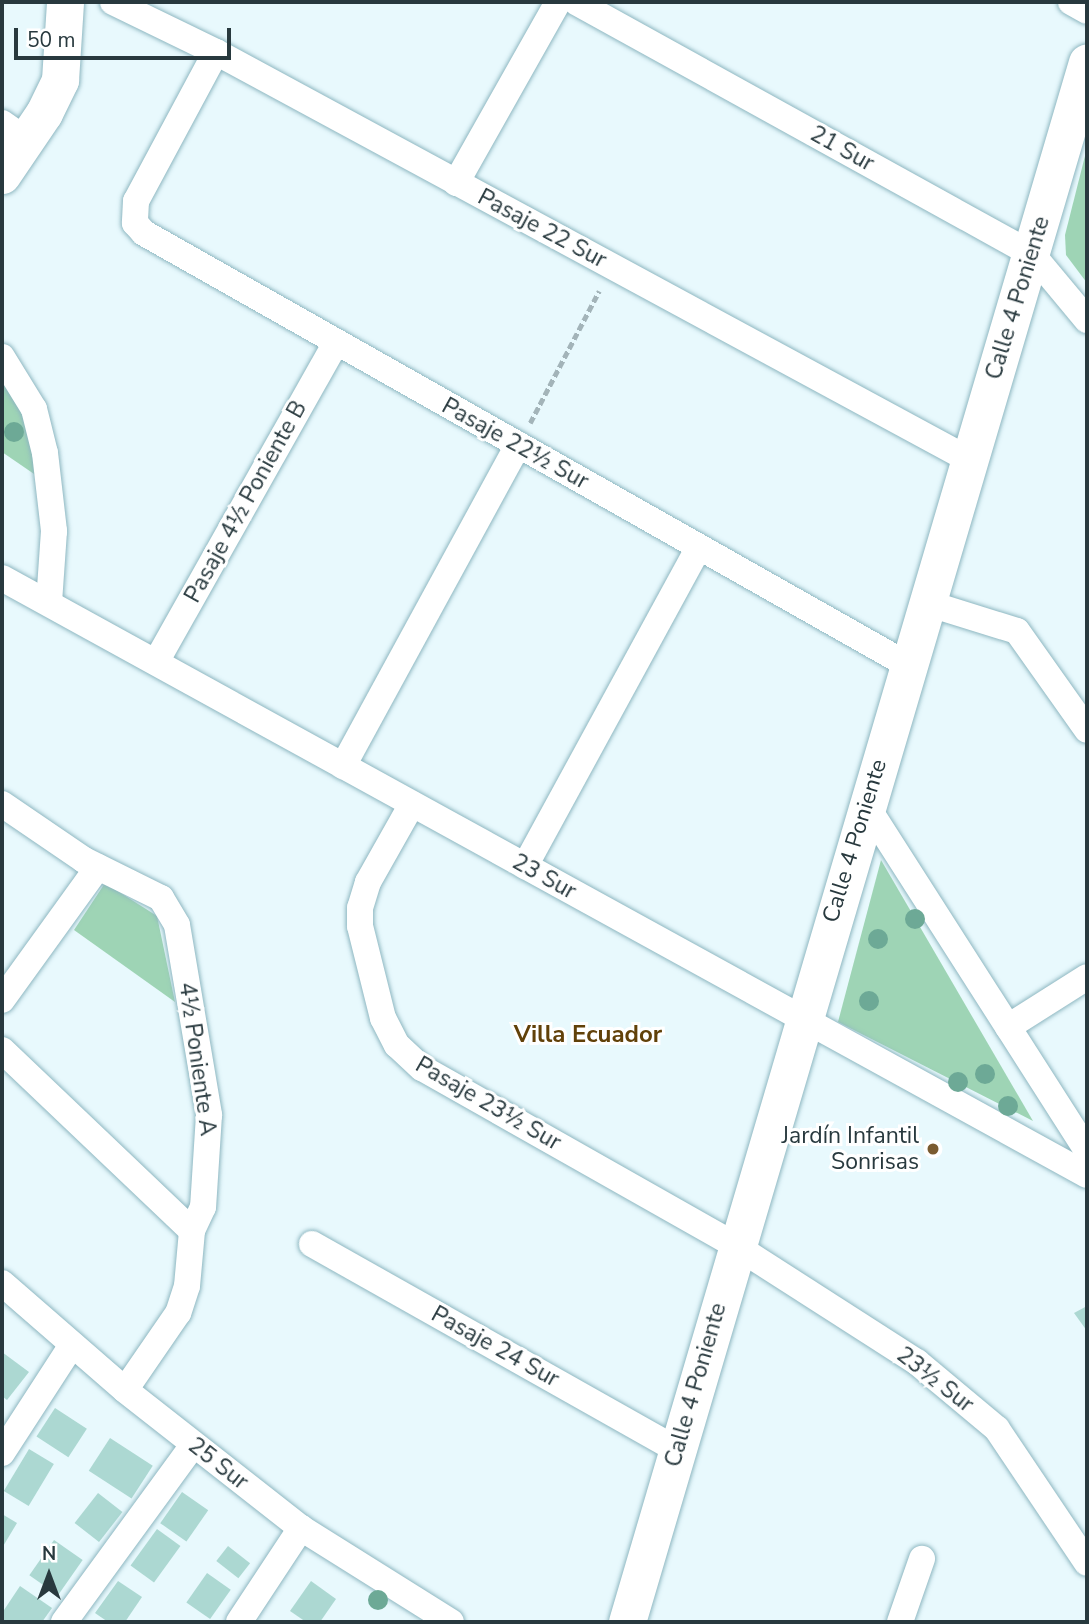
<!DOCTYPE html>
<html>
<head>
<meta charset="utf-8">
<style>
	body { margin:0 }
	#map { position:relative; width:1089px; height:1624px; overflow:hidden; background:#e8f9fd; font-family:"Nunito Sans",sans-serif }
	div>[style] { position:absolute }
	.green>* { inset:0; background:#9ed4b5 }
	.building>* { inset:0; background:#acd8d2; transform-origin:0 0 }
	.path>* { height:4.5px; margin-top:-2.25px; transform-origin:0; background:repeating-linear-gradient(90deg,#a3b4b9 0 7px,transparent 0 10.5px) }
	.roads { filter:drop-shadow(0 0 2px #8eb7c1) drop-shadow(0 0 2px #8eb7c1) }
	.street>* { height:26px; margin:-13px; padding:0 13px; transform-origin:13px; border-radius:13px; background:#fff }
	.secondary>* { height:37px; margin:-18.5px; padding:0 18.5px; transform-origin:18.5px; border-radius:18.5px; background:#fff }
	.trees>* { width:20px; height:20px; margin:-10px; border-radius:50%; background:#6da996 }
	.dots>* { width:19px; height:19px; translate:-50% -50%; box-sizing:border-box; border:4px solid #fff; border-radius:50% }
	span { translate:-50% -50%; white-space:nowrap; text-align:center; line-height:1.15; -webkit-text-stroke:6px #fff; paint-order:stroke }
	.street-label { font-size:23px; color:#28393e }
	.poi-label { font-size:23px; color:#28393e }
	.right { translate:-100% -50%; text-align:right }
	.neighbourhood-label { font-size:24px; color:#614109; font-weight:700 }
	.frame { position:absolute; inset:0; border:4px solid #28393e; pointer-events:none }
	.north { position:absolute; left:14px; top:1540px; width:70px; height:70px; -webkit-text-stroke:5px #fff; paint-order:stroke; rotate:0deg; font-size:19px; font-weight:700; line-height:28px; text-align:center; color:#28393e }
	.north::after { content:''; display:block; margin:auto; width:24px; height:32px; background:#28393e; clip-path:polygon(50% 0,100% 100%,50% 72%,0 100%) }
	.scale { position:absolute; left:14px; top:28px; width:217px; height:32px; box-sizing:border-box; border:4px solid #28393e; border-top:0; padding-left:9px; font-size:21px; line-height:24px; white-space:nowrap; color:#28393e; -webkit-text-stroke:5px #fff; paint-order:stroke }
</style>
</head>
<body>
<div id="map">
	<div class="green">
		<div style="clip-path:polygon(1087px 148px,1087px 283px,1066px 255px,1065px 235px)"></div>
		<div style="clip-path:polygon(2px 369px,31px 407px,37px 476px,2px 452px)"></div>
		<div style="clip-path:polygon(881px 860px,1033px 1121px,838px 1022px)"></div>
		<div style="clip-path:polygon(105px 883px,157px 916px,175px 1002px,74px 930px)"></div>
	</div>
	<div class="building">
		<div style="clip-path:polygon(1087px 1306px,1087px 1331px,1074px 1313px)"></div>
		<div style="clip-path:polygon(2px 1352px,29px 1372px,7px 1400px,2px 1396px)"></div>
		<div style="left:55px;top:1408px;width:38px;height:34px;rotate:33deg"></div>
		<div style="left:110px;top:1438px;width:51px;height:39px;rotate:33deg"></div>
		<div style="left:29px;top:1449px;width:29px;height:49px;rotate:31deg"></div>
		<div style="left:182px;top:1492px;width:32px;height:38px;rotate:35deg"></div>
		<div style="left:98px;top:1493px;width:31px;height:38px;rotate:38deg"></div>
		<div style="clip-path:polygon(2px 1514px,17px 1523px,2px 1548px)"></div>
		<div style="left:157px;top:1529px;width:29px;height:45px;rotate:36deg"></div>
		<div style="left:54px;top:1540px;width:35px;height:43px;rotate:35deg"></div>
		<div style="left:228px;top:1546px;width:28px;height:19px;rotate:38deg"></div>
		<div style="left:207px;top:1573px;width:29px;height:36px;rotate:35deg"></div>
		<div style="clip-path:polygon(118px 1581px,142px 1597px,125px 1622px,108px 1622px,95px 1613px)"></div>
		<div style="clip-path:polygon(311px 1581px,336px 1599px,320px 1622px,306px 1622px,290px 1611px)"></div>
		<div style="clip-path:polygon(20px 1586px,52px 1608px,42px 1622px,2px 1622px,2px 1613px)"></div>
	</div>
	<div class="path">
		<div style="left:530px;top:423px;width:149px;rotate:-62.4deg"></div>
	</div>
	<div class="roads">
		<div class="street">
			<div style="left:113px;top:2px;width:114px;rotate:25.9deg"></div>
			<div style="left:216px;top:52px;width:857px;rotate:28.42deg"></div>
			<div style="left:576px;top:2px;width:521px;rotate:28.93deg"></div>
			<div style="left:1032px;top:254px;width:86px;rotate:50.2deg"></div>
			<div style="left:1071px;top:2px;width:18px;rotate:29deg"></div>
			<div style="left:216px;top:52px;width:169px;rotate:118.2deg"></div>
			<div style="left:136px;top:201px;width:22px;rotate:93deg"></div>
			<div style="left:135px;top:223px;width:13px;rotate:48deg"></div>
			<div style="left:144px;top:233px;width:878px;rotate:29.49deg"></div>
			<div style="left:2px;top:123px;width:29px;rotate:35deg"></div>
			<div style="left:456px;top:183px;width:208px;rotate:-60.6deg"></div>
			<div style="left:2px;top:357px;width:61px;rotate:58.4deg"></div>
			<div style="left:34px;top:409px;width:45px;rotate:76deg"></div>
			<div style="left:45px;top:453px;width:79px;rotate:83.4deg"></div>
			<div style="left:54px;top:531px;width:71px;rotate:94deg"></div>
			<div style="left:2px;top:578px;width:1238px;rotate:28.82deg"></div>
			<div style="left:927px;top:603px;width:94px;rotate:17.3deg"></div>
			<div style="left:1017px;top:631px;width:121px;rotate:54.7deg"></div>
			<div style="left:156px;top:662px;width:367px;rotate:-60.6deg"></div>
			<div style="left:343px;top:766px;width:366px;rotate:-61.4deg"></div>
			<div style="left:2px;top:804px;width:99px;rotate:34.3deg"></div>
			<div style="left:84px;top:860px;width:86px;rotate:26.3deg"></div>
			<div style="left:161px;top:898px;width:31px;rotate:59deg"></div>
			<div style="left:177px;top:925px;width:193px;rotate:80.4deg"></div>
			<div style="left:209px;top:1115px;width:92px;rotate:93.7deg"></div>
			<div style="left:203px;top:1207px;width:26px;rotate:115deg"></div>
			<div style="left:192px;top:1231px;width:55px;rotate:95.2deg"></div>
			<div style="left:187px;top:1286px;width:28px;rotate:108deg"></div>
			<div style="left:178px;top:1313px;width:93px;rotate:124.5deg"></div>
			<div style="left:412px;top:804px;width:90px;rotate:119.4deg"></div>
			<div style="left:368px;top:882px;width:27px;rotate:107deg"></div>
			<div style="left:360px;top:908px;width:18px;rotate:90deg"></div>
			<div style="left:360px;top:926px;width:95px;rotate:76deg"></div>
			<div style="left:383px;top:1018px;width:30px;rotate:63deg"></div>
			<div style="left:397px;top:1045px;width:34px;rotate:43deg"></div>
			<div style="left:422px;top:1068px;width:361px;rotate:29.5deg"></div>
			<div style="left:736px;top:1246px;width:215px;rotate:32.7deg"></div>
			<div style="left:917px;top:1362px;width:104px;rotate:39.9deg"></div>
			<div style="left:997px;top:1429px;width:161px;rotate:56.1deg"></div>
			<div style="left:866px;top:805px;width:410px;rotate:57.4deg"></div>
			<div style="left:525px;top:866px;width:363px;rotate:-61.4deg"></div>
			<div style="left:2px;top:1000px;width:164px;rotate:-54.2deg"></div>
			<div style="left:1008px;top:1027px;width:93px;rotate:-32.3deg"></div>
			<div style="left:2px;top:1050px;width:262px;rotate:43.6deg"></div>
			<div style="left:312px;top:1244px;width:419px;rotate:29.4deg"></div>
			<div style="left:2px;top:1283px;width:163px;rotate:41deg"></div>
			<div style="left:125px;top:1390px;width:224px;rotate:38.1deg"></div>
			<div style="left:301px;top:1528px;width:177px;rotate:32.1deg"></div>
			<div style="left:2px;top:1453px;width:129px;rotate:-57.1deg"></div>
			<div style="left:64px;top:1622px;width:219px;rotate:-53.9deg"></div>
			<div style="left:239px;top:1622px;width:113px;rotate:-56.6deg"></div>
			<div style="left:900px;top:1622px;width:67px;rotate:-70.8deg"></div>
		</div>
		<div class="secondary">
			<div style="left:2px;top:175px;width:75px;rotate:-55.9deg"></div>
			<div style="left:44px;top:113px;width:37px;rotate:-64deg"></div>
			<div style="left:60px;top:80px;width:78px;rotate:-86.3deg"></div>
			<div style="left:627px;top:1622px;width:1626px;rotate:-73.57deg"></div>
		</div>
	</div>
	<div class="trees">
		<div style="left:14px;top:432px"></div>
		<div style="left:915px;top:919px"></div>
		<div style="left:878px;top:939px"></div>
		<div style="left:869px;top:1001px"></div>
		<div style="left:985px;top:1074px"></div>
		<div style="left:958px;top:1082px"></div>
		<div style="left:1008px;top:1106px"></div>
		<div style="left:378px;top:1600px"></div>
	</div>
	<div class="dots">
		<div style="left:933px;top:1149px;background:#7a5b30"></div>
	</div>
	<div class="street-label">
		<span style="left:842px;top:149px;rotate:29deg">21 Sur</span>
		<span style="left:542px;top:229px;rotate:28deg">Pasaje 22 Sur</span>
		<span style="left:1018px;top:298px;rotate:-73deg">Calle 4 Poniente</span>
		<span style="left:515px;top:444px;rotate:29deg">Pasaje 22½ Sur</span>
		<span style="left:246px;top:502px;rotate:-61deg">Pasaje 4½ Poniente B</span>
		<span style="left:855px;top:841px;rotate:-73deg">Calle 4 Poniente</span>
		<span style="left:544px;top:877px;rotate:29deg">23 Sur</span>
		<span style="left:197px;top:1059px;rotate:82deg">4½ Poniente A</span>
		<span style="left:488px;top:1104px;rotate:30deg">Pasaje 23½ Sur</span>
		<span style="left:495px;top:1347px;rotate:29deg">Pasaje 24 Sur</span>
		<span style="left:935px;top:1380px;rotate:38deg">23½ Sur</span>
		<span style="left:696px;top:1385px;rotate:-74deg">Calle 4 Poniente</span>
		<span style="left:218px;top:1464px;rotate:38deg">25 Sur</span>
	</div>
	<div class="poi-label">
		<span class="right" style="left:919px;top:1149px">Jardín Infantil<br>Sonrisas</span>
	</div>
	<div class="neighbourhood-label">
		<span style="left:588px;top:1035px">Villa Ecuador</span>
	</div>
	<div class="frame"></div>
	<div class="north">N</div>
	<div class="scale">50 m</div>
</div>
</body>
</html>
